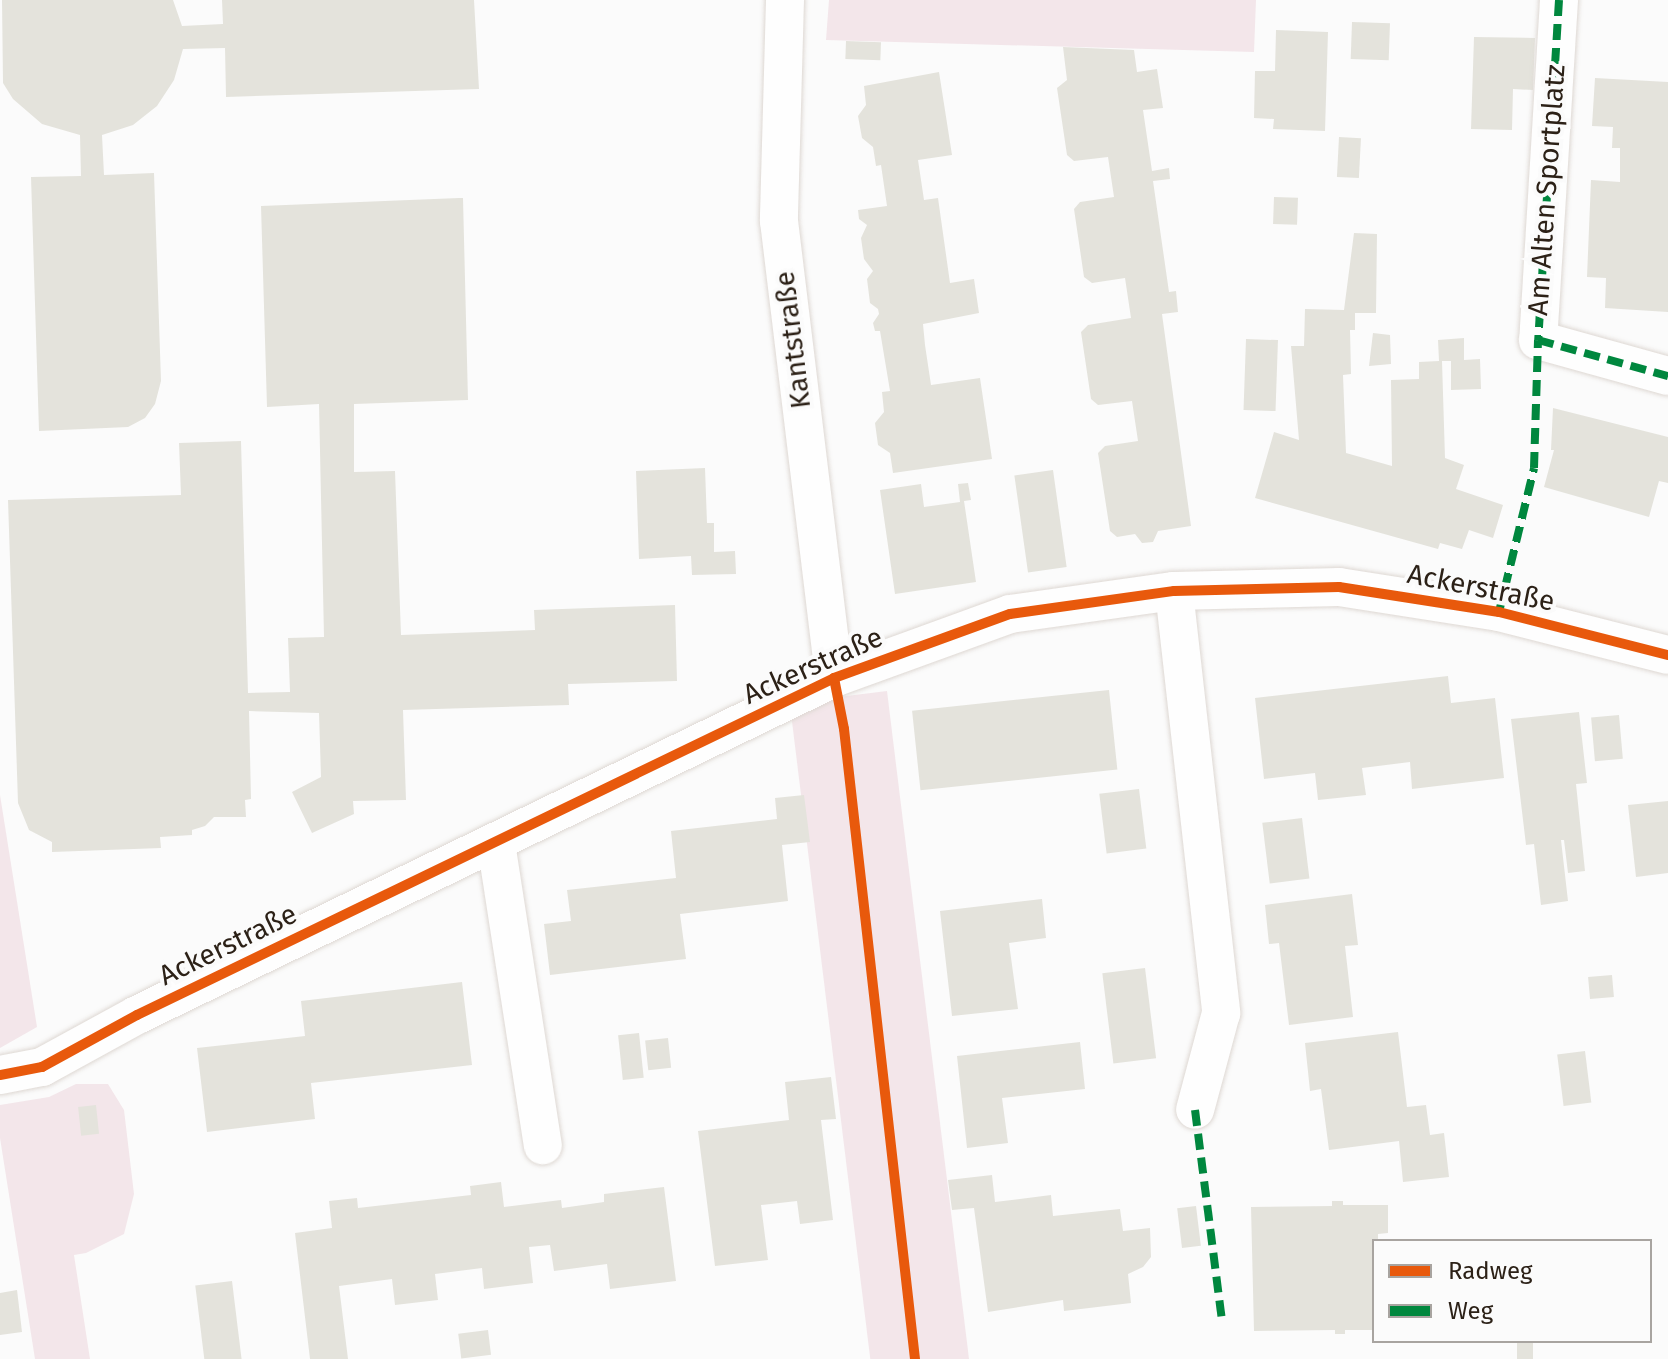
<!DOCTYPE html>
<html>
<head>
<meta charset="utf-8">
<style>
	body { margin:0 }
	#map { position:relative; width:1668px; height:1359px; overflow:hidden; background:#fbfbfb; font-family:"Fira Sans",sans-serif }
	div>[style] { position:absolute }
	.green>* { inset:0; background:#f3e6ea; transform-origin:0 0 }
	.building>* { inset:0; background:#e4e3dc; transform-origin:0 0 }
	.roads { filter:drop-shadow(0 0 2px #ded8d3) drop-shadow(0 0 2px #ded8d3) }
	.minor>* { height:38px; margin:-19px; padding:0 19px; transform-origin:19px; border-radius:19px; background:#fefefe }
	.quiet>* { height:8px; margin-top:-4px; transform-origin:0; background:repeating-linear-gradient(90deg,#00873e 0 16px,transparent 0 24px) }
	.cycleway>* { height:10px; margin:-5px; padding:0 5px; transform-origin:5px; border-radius:5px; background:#e8590c }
	span { translate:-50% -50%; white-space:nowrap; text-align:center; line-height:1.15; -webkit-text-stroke:8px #fbfbfb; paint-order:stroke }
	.street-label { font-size:28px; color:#2c2117 }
	.legend { position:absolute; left:1372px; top:1239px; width:280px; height:104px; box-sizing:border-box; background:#fbfbfb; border:2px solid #a8a4a0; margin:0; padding:10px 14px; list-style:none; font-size:24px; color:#2c2117 }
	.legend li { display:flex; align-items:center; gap:16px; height:40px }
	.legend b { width:40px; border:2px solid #a8a4a0 }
</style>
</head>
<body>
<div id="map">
	<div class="green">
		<div style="clip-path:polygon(829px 0,1256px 0,1254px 52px,826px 40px)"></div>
		<div style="left:887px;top:691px;width:673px;height:98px;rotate:83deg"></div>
		<div style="clip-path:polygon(0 795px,37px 1027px,0 1048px)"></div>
		<div style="clip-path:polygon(76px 1084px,108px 1084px,124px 1110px,134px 1194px,124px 1234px,86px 1253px,74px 1255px,90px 1359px,35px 1359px,0 1138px,0 1105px,49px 1097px)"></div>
	</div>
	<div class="building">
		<div style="clip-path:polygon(2px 0,173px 0,182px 26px,223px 24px,222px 0,474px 0,479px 89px,226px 97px,225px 48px,183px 49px,174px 80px,157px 106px,133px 125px,102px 135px,104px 175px,154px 173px,161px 381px,155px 404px,145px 418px,128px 427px,39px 431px,31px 177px,81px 176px,80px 135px,42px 124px,13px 99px,3px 83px)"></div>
		<div style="left:1352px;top:22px;width:38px;height:37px;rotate:2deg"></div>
		<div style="clip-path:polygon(1276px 30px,1328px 32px,1325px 131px,1273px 129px,1274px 119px,1254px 118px,1255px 71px,1275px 71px)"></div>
		<div style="clip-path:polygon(1474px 37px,1535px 38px,1533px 90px,1513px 89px,1512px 130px,1471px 129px)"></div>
		<div style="left:846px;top:41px;width:35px;height:18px;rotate:2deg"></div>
		<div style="clip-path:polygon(1063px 47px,1134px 50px,1137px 72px,1157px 69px,1163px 108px,1143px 110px,1152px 171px,1169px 168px,1170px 179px,1153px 181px,1169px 292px,1176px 291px,1178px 312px,1162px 314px,1191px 526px,1158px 531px,1153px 542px,1142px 543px,1135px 534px,1117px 537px,1110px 531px,1098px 453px,1105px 446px,1138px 441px,1132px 401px,1098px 405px,1091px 399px,1081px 332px,1088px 325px,1131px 318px,1125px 278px,1092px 283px,1084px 277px,1074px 209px,1080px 202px,1114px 197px,1108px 157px,1074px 161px,1067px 155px,1057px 88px,1067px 80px)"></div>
		<div style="clip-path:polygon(939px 72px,952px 155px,918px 160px,924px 200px,938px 198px,950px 283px,974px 279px,979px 313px,923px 324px,925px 345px,931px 385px,980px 378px,992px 459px,893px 473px,890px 453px,878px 445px,875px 423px,884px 412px,882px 392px,890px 391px,880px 331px,875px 331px,873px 323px,879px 314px,878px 309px,870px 303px,867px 279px,873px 271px,864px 259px,861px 238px,867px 225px,859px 219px,858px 210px,887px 206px,881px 165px,876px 166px,873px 147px,862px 138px,858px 116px,866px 105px,864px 86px)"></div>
		<div style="clip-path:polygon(1595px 78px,1668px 82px,1668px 312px,1605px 308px,1606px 278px,1587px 277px,1591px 180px,1620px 182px,1620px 148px,1612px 148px,1613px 127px,1592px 126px)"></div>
		<div style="left:1339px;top:137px;width:22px;height:40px;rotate:3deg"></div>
		<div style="left:1274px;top:197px;width:24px;height:27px;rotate:2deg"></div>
		<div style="clip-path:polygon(459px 198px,463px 198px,468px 400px,354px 404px,354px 472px,395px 471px,401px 635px,535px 630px,534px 610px,675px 605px,677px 681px,568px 684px,569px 705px,403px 710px,406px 800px,353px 801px,354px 814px,312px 833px,292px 792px,321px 777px,319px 713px,249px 711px,251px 799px,245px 800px,246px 817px,214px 817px,205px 826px,192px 830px,192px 835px,160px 837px,161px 848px,52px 852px,52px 842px,29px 830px,18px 803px,8px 500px,181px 495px,179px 443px,241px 441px,248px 693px,290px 692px,288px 638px,324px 637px,319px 404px,267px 407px,261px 206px)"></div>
		<div style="clip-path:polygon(1354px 233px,1377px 234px,1376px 313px,1355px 313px,1355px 330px,1350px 330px,1351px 374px,1343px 375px,1346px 453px,1392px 466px,1391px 380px,1419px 379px,1419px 362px,1439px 361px,1438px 340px,1464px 338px,1464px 360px,1480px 359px,1481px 389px,1451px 390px,1451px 361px,1442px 361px,1445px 458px,1464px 465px,1456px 489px,1503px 505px,1493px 538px,1469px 530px,1462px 549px,1440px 543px,1438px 549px,1255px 498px,1274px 432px,1299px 440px,1291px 346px,1304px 346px,1305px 309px,1344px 310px)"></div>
		<div style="clip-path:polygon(1373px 333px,1390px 335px,1391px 364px,1369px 366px)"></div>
		<div style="left:1246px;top:339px;width:32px;height:71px;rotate:2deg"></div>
		<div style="clip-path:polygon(1553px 408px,1668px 437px,1668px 483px,1659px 481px,1649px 517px,1544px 487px,1554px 450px,1551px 450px)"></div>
		<div style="clip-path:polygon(705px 468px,707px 523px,714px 523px,714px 552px,735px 551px,736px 574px,692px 575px,691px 556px,639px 559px,636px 471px)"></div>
		<div style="left:1053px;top:470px;width:98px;height:39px;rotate:82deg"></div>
		<div style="clip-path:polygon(968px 483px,971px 500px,964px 501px,976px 582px,895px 594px,880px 490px,921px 484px,924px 507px,960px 502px,958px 484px)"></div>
		<div style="clip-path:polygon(1448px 676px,1451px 703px,1495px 698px,1504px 778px,1412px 789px,1410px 762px,1362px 768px,1366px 795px,1318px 800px,1315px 773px,1264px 779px,1255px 698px)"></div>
		<div style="left:1109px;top:690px;width:80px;height:198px;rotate:84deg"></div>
		<div style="clip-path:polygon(1579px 712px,1587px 783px,1576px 784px,1585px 871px,1568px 873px,1564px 840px,1561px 840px,1568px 901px,1541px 905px,1534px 844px,1526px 845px,1511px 719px)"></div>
		<div style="left:1619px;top:715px;width:44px;height:28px;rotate:85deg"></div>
		<div style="left:1139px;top:789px;width:60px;height:40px;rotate:83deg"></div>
		<div style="clip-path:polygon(804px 795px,810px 842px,782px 845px,788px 901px,680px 914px,686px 959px,550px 975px,544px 924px,571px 921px,567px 890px,676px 878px,671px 831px,777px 819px,775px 798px)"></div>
		<div style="clip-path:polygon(1668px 801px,1668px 873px,1636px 877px,1628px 805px)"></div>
		<div style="left:1302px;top:818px;width:61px;height:40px;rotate:83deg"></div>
		<div style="clip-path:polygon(1352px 894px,1358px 945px,1345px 946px,1353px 1017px,1289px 1025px,1279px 943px,1269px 944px,1265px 905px)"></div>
		<div style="clip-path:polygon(1042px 899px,1046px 938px,1009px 943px,1018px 1009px,952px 1016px,940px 911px)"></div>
		<div style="left:1145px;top:968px;width:91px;height:43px;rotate:83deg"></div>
		<div style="left:1612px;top:975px;width:22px;height:24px;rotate:85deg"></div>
		<div style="clip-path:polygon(462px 982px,472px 1065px,311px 1083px,315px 1119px,207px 1132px,197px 1048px,305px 1036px,301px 1001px)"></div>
		<div style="clip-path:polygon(1398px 1032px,1407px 1107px,1426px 1105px,1430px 1135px,1444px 1133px,1449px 1177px,1403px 1182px,1399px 1141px,1329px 1150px,1321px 1089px,1310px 1091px,1305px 1043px)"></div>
		<div style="left:639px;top:1033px;width:45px;height:21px;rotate:84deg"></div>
		<div style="left:668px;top:1038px;width:30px;height:23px;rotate:84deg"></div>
		<div style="clip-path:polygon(1080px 1042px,1085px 1089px,1002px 1098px,1008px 1143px,967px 1148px,957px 1056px)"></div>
		<div style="left:1585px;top:1051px;width:52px;height:28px;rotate:83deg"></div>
		<div style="clip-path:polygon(831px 1077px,836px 1119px,821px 1120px,833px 1220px,800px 1224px,797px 1201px,761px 1205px,768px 1260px,715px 1266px,698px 1131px,789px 1120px,785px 1082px)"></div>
		<div style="left:96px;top:1105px;width:29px;height:18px;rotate:84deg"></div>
		<div style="clip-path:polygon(992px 1175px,995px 1202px,1051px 1195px,1053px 1216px,1120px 1209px,1123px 1231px,1150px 1228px,1151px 1257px,1143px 1267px,1128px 1274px,1131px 1303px,1064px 1311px,1063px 1300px,988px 1312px,974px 1208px,952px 1210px,948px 1180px)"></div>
		<div style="clip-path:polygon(501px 1182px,504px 1207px,561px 1200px,562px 1208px,604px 1202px,604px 1194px,664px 1187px,676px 1281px,610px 1289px,607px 1264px,554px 1271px,550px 1245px,529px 1247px,533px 1283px,484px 1289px,482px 1268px,435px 1274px,438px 1300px,395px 1305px,392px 1279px,339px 1286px,348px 1359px,310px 1359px,295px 1233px,332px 1228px,329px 1201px,357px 1198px,358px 1208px,471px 1195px,470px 1186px)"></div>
		<div style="clip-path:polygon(1332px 1201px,1343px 1201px,1343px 1205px,1388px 1205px,1388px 1233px,1378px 1234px,1378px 1241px,1374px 1241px,1374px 1330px,1345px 1330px,1345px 1334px,1335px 1334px,1335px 1330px,1254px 1331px,1251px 1207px,1332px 1206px)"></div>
		<div style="left:1196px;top:1206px;width:40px;height:19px;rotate:83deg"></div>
		<div style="left:232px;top:1281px;width:79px;height:37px;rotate:83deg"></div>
		<div style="clip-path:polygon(17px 1290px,22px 1332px,0 1335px,0 1293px)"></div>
		<div style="left:488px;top:1330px;width:25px;height:30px;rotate:83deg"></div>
		<div style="left:1517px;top:1341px;width:16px;height:18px"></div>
	</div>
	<div class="roads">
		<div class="minor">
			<div style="left:785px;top:0;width:221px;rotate:91.6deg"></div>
			<div style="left:779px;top:221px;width:460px;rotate:83.1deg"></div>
			<div style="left:1559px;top:0;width:341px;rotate:93.5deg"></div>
			<div style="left:1538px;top:340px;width:135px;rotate:15.5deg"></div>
			<div style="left:1174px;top:591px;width:425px;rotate:83.6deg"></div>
			<div style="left:1221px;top:1013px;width:100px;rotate:105deg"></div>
			<div style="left:496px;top:843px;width:306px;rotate:81.2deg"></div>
			<div style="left:0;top:1075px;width:43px;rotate:-10.8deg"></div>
			<div style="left:42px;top:1067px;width:108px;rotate:-28.7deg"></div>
			<div style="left:137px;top:1015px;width:774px;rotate:-25.8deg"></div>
			<div style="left:834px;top:678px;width:187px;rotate:-20deg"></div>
			<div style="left:1010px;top:614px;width:166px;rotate:-8deg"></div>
			<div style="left:1174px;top:591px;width:165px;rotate:-1.4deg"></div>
			<div style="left:1339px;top:587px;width:162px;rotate:8.9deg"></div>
			<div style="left:1499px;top:612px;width:174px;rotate:14.3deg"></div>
		</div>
	</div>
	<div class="quiet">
		<div style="left:1559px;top:0;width:341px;rotate:93.5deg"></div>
		<div style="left:1538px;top:340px;width:135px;rotate:15.5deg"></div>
		<div style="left:1499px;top:612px;width:148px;rotate:-76.3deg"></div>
		<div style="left:1534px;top:468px;width:128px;rotate:-88.2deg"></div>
		<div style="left:1195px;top:1110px;width:212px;rotate:82.7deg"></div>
	</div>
	<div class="cycleway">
		<div style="left:834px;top:678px;width:52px;rotate:78.9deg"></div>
		<div style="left:844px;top:729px;width:634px;rotate:83.57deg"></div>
		<div style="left:0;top:1075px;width:43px;rotate:-10.8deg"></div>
		<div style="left:42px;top:1067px;width:108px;rotate:-28.7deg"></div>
		<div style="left:137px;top:1015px;width:774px;rotate:-25.8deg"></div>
		<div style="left:834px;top:678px;width:187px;rotate:-20deg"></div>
		<div style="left:1010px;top:614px;width:166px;rotate:-8deg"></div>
		<div style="left:1174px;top:591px;width:165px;rotate:-1.4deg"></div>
		<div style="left:1339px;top:587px;width:162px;rotate:8.9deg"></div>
		<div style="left:1499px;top:612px;width:174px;rotate:14.3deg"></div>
	</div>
	<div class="street-label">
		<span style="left:1547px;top:190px;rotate:-86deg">Am Alten Sportplatz</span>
		<span style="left:793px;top:340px;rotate:-97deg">Kantstraße</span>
		<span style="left:1481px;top:588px;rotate:11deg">Ackerstraße</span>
		<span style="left:813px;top:666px;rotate:-24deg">Ackerstraße</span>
		<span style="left:228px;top:945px;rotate:-26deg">Ackerstraße</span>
	</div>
	<ul class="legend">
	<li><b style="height:10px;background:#e8590c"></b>Radweg</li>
	<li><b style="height:10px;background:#00873e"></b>Weg</li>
	</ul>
</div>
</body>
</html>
